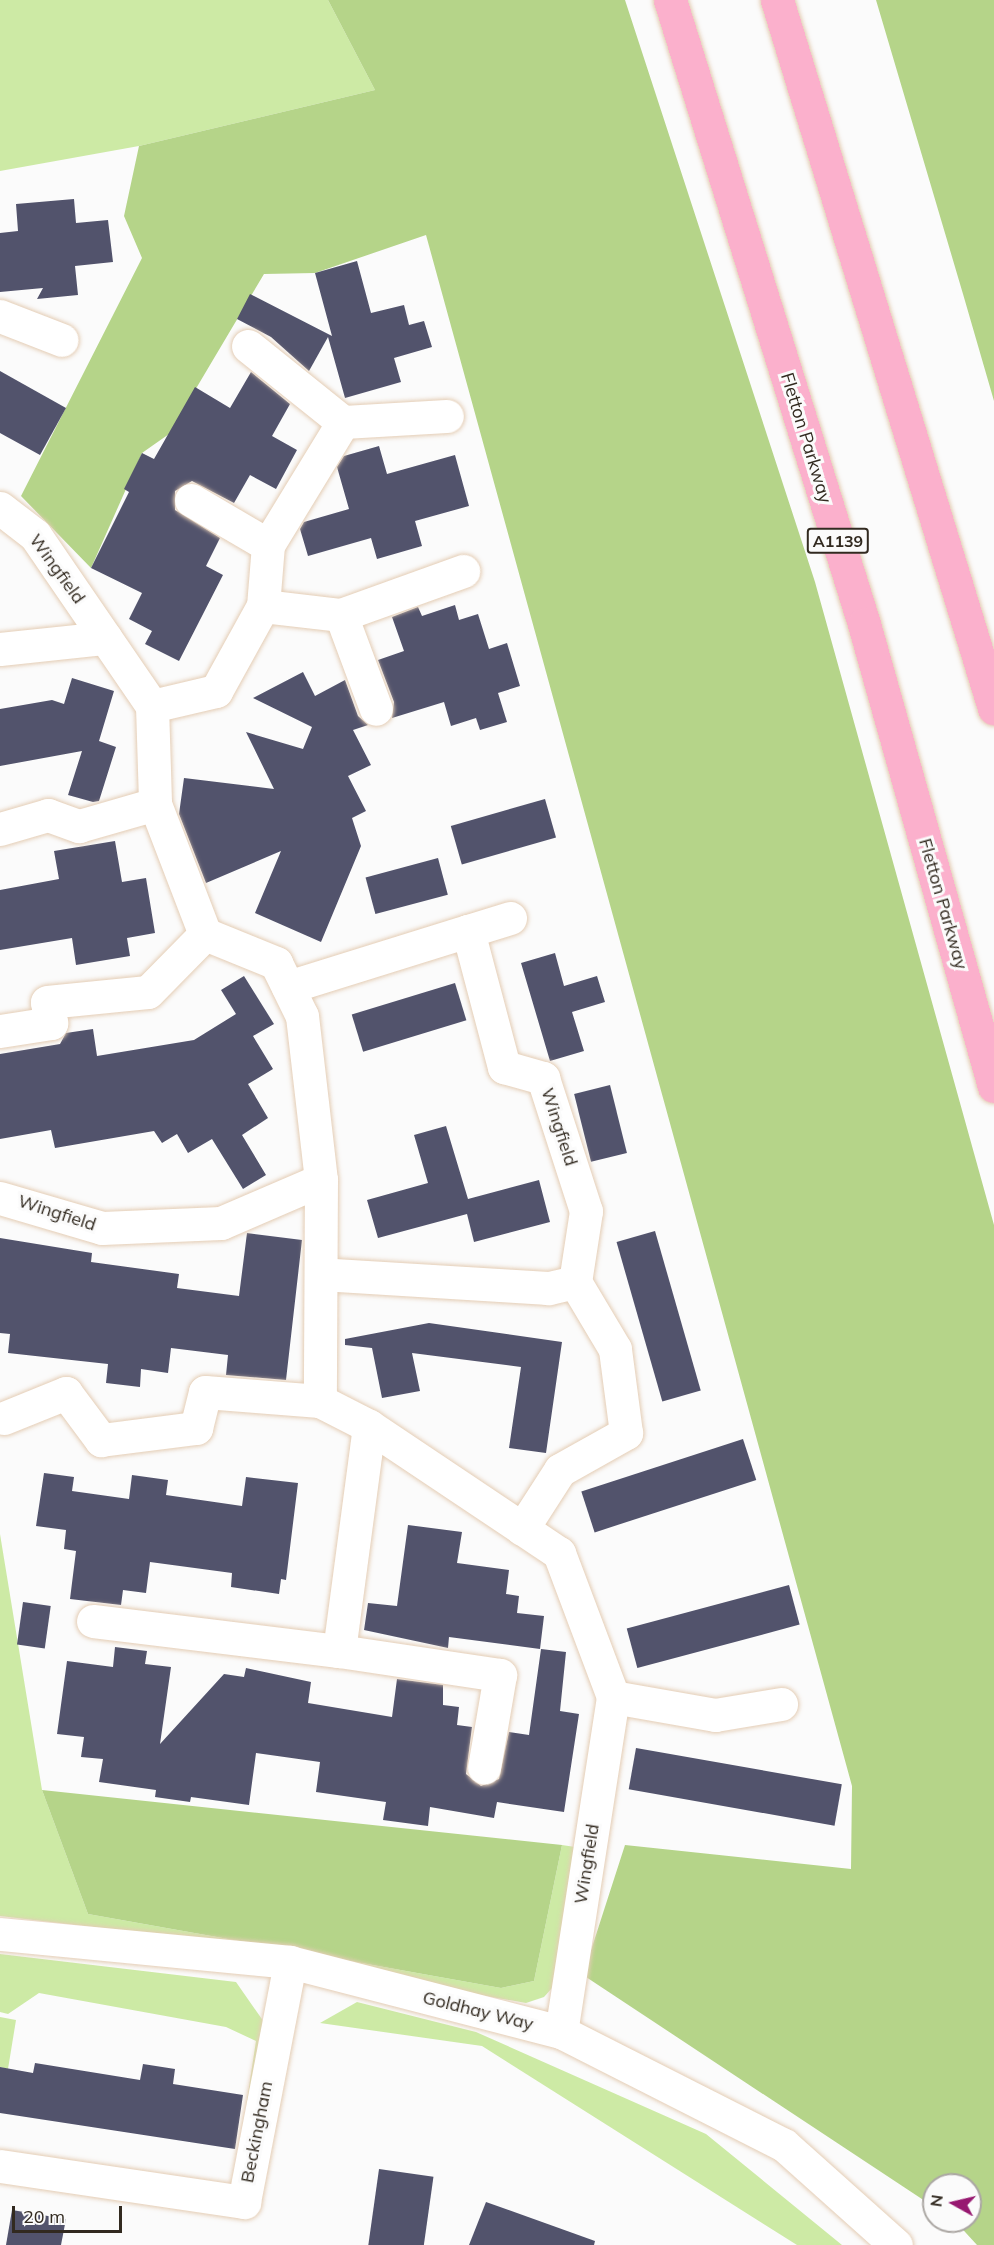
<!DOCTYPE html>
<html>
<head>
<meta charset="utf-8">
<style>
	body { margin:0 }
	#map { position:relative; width:994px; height:2245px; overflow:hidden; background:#fbfbfb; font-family:Mulish,sans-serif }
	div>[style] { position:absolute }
	.green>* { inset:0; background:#cdeaa5 }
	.forest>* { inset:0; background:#b5d489 }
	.building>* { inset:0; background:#52536c; transform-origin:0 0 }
	.roads { filter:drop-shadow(0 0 2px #e4cdb5) drop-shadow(0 0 2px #e4cdb5) }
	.minor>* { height:33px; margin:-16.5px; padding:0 16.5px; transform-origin:16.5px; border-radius:16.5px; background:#fff }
	.tertiary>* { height:33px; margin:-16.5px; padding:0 16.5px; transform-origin:16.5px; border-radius:16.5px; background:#fff }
	.trunk>* { height:33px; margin:-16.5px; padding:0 16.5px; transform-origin:16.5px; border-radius:16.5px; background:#fbb0cc }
	span { translate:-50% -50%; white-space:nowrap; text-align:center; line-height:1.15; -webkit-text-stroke:6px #fbfbfb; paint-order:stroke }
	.shield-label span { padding:2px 4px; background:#fbfbfb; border:2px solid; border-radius:4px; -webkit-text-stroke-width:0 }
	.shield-label { font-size:16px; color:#322a20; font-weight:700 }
	.street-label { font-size:18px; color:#322a20 }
	.north { position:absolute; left:922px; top:2173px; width:60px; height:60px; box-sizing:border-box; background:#fbfbfb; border:2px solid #aba7a3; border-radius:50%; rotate:278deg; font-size:16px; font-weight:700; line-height:24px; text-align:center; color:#322a20 }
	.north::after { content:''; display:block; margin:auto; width:21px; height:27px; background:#971870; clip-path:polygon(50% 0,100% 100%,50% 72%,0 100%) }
	.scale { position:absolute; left:12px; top:2206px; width:110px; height:27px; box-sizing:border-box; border:3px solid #322a20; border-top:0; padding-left:8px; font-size:18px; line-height:21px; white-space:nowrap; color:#322a20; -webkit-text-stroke:4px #fbfbfb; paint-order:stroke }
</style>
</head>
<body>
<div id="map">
	<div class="green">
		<div style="clip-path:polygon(0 0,328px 0,375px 90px,139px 146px,0 171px)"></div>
		<div style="clip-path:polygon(0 1534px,42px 1790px,88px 1914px,501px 1988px,534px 1981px,562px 1845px,575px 1847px,553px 1987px,544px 1997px,526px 2003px,93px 1927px,0 1916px)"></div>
		<div style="clip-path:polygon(0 1954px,236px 1982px,273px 2035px,246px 2107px,256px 2041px,226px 2027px,39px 1993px,8px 2014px,0 2012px)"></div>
		<div style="clip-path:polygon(357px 2002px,476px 2032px,706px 2134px,842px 2245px,797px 2245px,482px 2046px,320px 2023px)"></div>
		<div style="clip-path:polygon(0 2017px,16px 2020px,8px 2069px,0 2067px)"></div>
	</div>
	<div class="forest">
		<div style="clip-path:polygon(328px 0,625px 0,815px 582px,994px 1225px,994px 2245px,977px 2245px,955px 2221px,970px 2221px,970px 2185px,934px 2185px,934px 2207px,583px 1975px,625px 1845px,851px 1869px,852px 1786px,426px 235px,315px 273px,264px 274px,169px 434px,142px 453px,91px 568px,21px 496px,142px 258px,124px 216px,139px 146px,375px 90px)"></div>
		<div style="clip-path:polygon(876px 0,994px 0,994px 401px,963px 294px)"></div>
		<div style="clip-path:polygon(42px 1790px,562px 1845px,534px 1981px,501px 1988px,88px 1914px)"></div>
	</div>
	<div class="building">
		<div style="clip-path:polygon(74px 199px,76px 223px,108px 220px,113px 262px,75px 266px,78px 295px,37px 299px,43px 288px,0 292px,0 233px,18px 231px,16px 204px)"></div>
		<div style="clip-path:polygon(357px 261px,371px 313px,404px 305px,409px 325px,424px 321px,432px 347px,394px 358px,401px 382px,345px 398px,328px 337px,309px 371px,271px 337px,237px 319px,250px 294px,332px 336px,315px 273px)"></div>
		<div style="clip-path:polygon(0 371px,66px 408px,40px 455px,0 433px)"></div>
		<div style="clip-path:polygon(251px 372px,290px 404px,272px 436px,297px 450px,276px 489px,250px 475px,234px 503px,192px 481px,175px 491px,175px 510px,220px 538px,206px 566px,223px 575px,179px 661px,145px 644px,152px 631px,129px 619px,142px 593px,91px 568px,129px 492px,124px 489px,142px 453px,154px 459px,195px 387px,230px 408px)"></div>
		<div style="clip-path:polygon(379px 446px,387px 474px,455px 455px,469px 506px,415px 521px,422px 546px,377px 559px,371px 538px,308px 556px,300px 529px,304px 522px,349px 509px,337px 467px,344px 456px)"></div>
		<div style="clip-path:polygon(455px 605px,459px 620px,478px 614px,489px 649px,507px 643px,520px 686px,498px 693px,507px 722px,480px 730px,476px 718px,451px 726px,444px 702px,392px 718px,394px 702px,378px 660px,404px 651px,392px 617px,418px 607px,422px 616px)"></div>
		<div style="clip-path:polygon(303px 672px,315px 696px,345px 680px,358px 716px,368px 725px,353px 730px,371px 765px,348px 776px,366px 811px,352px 818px,361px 846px,321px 942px,255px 913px,281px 851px,206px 883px,179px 814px,184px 778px,274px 789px,246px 732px,303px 749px,312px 727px,253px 698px)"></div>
		<div style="clip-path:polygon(72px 678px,114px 691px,99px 741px,116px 747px,99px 801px,93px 802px,68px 795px,82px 751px,0 766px,0 709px,52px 700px,64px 704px)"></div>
		<div style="left:545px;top:799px;width:40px;height:98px;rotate:74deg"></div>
		<div style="clip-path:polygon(115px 841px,122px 882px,146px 878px,155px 933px,127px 938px,130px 956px,76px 965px,72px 938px,0 950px,0 890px,59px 879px,54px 851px)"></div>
		<div style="left:438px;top:858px;width:38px;height:75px;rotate:75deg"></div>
		<div style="clip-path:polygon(555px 953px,564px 986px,597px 976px,605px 1002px,572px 1012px,584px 1051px,550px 1061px,521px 963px)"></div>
		<div style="clip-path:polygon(244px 976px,274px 1024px,253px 1036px,273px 1069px,248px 1084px,268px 1118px,242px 1135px,266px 1175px,243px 1189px,212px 1139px,188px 1153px,177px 1134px,162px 1143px,154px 1131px,55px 1148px,51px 1130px,0 1139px,0 1054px,60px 1044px,66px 1033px,93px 1029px,97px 1056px,194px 1040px,236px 1014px,221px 990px)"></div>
		<div style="left:455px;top:983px;width:39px;height:108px;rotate:73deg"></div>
		<div style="left:610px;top:1085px;width:70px;height:37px;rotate:76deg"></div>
		<div style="clip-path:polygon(446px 1126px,468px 1199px,539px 1180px,550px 1222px,474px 1242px,467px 1214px,378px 1238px,367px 1200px,428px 1183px,414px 1135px)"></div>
		<div style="left:655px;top:1231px;width:166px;height:40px;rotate:74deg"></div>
		<div style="clip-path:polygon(247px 1233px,302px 1240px,286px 1380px,226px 1375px,228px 1355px,171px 1348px,168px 1373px,141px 1369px,140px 1387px,106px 1383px,108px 1364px,8px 1353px,10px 1334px,0 1333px,0 1238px,92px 1253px,91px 1262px,179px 1274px,177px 1288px,239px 1296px)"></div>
		<div style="clip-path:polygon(429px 1323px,562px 1342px,546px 1453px,509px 1448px,521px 1367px,412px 1353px,420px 1391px,382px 1398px,372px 1348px,345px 1345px,345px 1339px)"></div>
		<div style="left:743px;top:1439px;width:43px;height:170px;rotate:72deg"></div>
		<div style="clip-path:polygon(44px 1473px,74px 1477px,72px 1491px,129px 1499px,132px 1475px,168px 1480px,166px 1495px,242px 1506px,246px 1477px,298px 1483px,286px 1580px,281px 1579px,279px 1594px,231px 1587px,232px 1573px,150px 1562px,146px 1593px,123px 1590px,121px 1605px,70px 1599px,76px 1551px,64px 1549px,66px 1530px,36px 1526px)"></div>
		<div style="clip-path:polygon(408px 1525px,462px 1532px,457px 1563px,509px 1570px,506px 1594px,519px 1596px,517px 1613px,544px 1616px,540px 1649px,449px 1637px,448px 1648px,364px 1630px,368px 1603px,397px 1606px)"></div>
		<div style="left:789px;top:1585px;width:41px;height:168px;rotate:75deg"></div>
		<div style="left:23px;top:1602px;width:28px;height:43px;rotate:8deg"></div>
		<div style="clip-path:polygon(115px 1647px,147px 1651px,145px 1664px,171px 1667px,160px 1744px,224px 1674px,244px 1677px,246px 1668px,311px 1682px,308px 1703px,392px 1717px,397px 1679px,443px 1685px,443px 1705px,459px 1707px,457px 1725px,472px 1727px,466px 1774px,481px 1786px,499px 1779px,509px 1732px,529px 1735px,541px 1649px,566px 1652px,560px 1711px,579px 1714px,564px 1812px,497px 1802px,494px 1818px,430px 1807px,428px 1826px,383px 1820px,386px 1802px,316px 1792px,320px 1762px,256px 1753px,249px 1805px,191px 1797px,190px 1802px,155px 1797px,156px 1790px,99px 1782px,103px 1759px,81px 1757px,84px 1737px,57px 1734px,67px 1661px,113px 1667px)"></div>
		<div style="left:636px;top:1748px;width:209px;height:42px;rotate:10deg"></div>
		<div style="clip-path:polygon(35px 2063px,140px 2080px,143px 2064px,175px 2069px,173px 2084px,243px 2095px,235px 2149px,0 2113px,0 2067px,33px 2073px)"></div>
		<div style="left:379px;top:2169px;width:55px;height:77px;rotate:8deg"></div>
		<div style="clip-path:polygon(486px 2202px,595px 2241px,594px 2245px,469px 2245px)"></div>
		<div style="clip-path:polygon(12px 2210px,66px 2219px,61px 2245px,6px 2245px)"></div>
	</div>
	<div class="roads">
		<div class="minor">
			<div style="left:0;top:316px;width:66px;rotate:21.2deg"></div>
			<div style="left:248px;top:346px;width:122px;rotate:38.7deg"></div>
			<div style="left:343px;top:422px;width:144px;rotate:121.4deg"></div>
			<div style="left:268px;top:545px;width:61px;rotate:94.7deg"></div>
			<div style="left:343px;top:422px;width:104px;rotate:-3.3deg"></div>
			<div style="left:191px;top:500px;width:89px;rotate:30.3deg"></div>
			<div style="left:0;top:508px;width:44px;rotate:37.6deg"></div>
			<div style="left:35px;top:535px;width:207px;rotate:55.6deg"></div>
			<div style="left:152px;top:706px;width:98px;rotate:88.2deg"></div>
			<div style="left:155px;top:804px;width:139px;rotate:69deg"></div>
			<div style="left:205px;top:934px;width:77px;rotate:22.2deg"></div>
			<div style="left:276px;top:963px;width:59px;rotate:63.9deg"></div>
			<div style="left:302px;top:1016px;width:165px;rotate:83.4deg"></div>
			<div style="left:321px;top:1180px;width:221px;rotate:90.3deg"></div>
			<div style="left:320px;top:1401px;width:55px;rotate:27deg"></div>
			<div style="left:369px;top:1426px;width:229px;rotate:33.8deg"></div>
			<div style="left:559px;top:1553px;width:154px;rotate:69.4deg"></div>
			<div style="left:613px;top:1697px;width:339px;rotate:98.8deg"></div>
			<div style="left:341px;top:615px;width:130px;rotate:-19.8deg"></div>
			<div style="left:0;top:649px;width:106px;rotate:-6deg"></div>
			<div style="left:152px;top:706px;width:66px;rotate:-13.2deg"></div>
			<div style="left:216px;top:691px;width:97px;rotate:-61.1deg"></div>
			<div style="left:263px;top:606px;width:79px;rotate:6.6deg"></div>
			<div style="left:341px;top:615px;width:100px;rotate:69.6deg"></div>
			<div style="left:0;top:829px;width:50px;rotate:-16.3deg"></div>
			<div style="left:48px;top:815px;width:33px;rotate:20deg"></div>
			<div style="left:79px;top:826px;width:79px;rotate:-16.1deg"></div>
			<div style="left:468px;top:931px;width:44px;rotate:-17.2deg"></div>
			<div style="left:288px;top:987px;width:189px;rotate:-17.3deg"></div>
			<div style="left:468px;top:931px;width:141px;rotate:75.2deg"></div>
			<div style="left:504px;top:1067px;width:41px;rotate:15.8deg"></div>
			<div style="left:543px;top:1078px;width:140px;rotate:72.1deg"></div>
			<div style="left:586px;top:1211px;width:72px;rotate:98.8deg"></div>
			<div style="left:575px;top:1282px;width:28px;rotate:167deg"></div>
			<div style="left:548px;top:1288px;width:227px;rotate:-176.5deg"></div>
			<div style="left:0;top:1031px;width:52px;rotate:-8.9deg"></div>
			<div style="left:51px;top:1023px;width:21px;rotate:-101deg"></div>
			<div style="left:47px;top:1002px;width:101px;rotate:-5.7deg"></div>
			<div style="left:148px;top:992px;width:81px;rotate:-45.5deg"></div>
			<div style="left:0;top:1198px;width:106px;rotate:16.4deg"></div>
			<div style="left:102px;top:1228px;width:119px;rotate:-2.4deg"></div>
			<div style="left:221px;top:1223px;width:109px;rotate:-23.3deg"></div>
			<div style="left:4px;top:1418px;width:67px;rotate:-22deg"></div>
			<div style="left:66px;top:1393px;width:59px;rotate:53.3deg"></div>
			<div style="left:101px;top:1440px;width:96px;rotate:-7.2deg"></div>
			<div style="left:196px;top:1428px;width:37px;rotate:-76deg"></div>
			<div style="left:205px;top:1392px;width:115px;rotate:4.5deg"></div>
			<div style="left:369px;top:1426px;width:227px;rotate:97.6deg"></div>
			<div style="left:339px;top:1651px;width:163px;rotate:8.5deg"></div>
			<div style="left:500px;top:1675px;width:94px;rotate:99.8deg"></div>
			<div style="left:522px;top:1529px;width:70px;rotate:-57.2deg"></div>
			<div style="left:560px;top:1470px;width:76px;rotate:-29.3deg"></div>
			<div style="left:626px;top:1433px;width:85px;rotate:-97.5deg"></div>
			<div style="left:615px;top:1349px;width:78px;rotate:-120.8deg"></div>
			<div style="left:93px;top:1621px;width:248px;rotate:7deg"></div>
			<div style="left:613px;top:1697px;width:104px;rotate:10deg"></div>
			<div style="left:715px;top:1715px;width:67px;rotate:-9.5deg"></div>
			<div style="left:0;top:2166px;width:247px;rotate:8.4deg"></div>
			<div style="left:244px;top:2202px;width:244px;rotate:-79.1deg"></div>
		</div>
		<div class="tertiary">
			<div style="left:0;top:1934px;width:291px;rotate:5.5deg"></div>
			<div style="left:290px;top:1962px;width:280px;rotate:14.5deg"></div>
			<div style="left:561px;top:2032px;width:250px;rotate:26.9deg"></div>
			<div style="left:784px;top:2145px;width:150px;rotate:41.8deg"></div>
		</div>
		<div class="trunk">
			<div style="left:670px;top:0;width:653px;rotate:72.73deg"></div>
			<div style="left:864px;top:624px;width:480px;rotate:74.3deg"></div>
			<div style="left:777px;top:0;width:741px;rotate:72.96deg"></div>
		</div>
	</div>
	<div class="shield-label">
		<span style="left:838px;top:541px">A1139</span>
	</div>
	<div class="street-label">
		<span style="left:806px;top:438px;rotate:73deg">Fletton Parkway</span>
		<span style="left:57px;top:569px;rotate:54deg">Wingfield</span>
		<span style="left:943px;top:904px;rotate:74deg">Fletton Parkway</span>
		<span style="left:559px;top:1127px;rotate:72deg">Wingfield</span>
		<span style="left:57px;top:1213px;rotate:18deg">Wingfield</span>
		<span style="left:587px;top:1864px;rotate:-81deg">Wingfield</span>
		<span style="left:478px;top:2011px;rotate:14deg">Goldhay Way</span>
		<span style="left:257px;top:2132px;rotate:-79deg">Beckingham</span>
	</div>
	<div class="north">N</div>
	<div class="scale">20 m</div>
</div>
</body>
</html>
